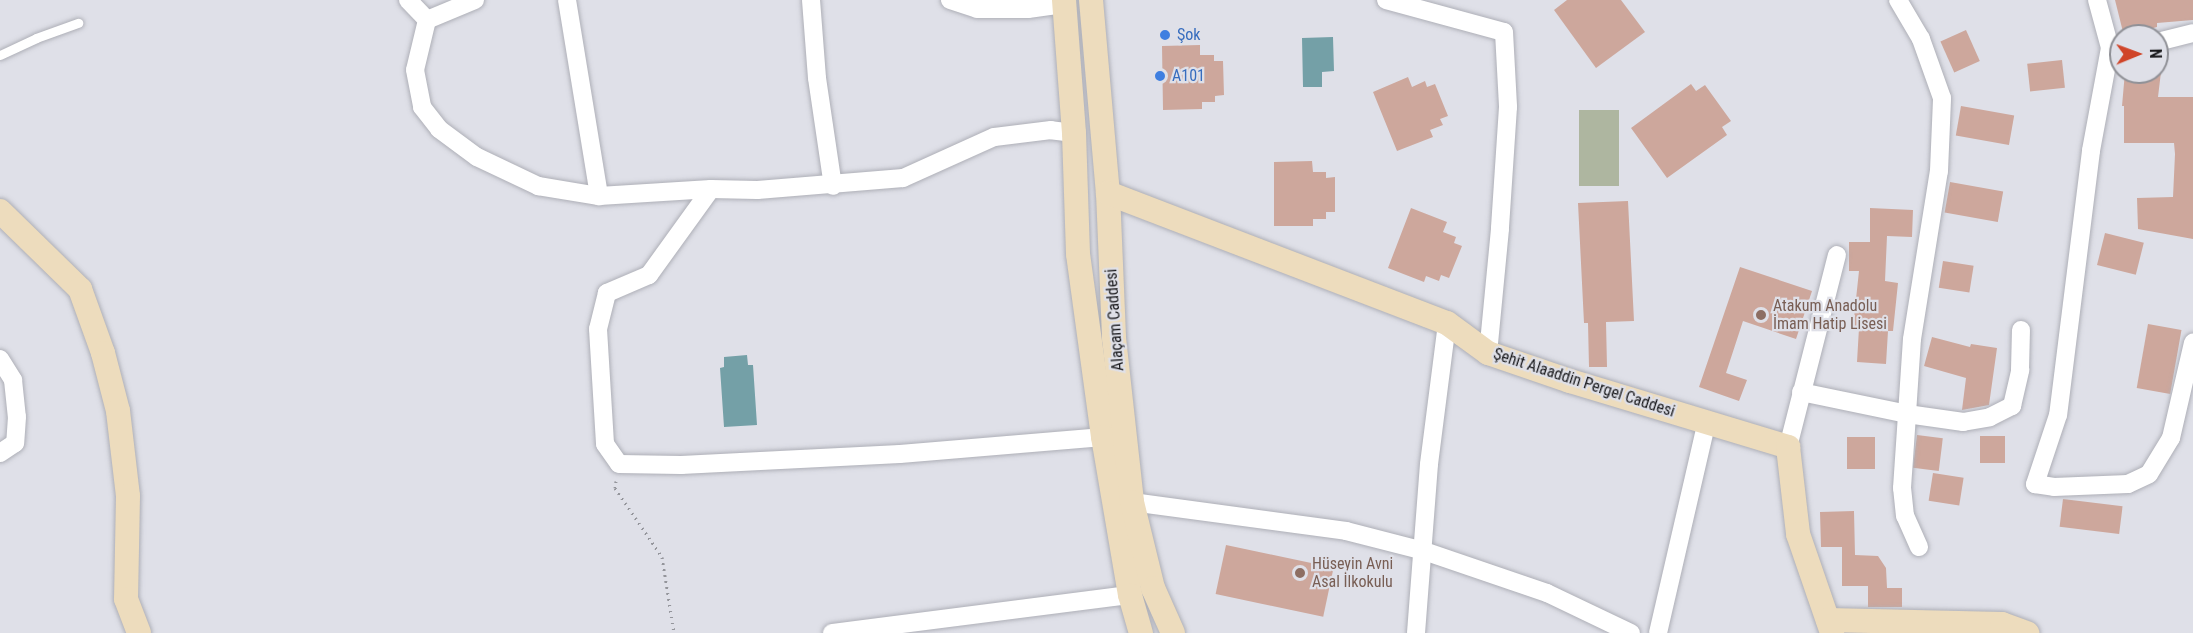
<!DOCTYPE html>
<html>
<head>
<meta charset="utf-8">
<style>
	body { margin:0 }
	#map { position:relative; width:2193px; height:633px; overflow:hidden; background:#dfe0e8; font-family:"Roboto Condensed",sans-serif }
	div>[style] { position:absolute }
	.green>* { inset:0; background:#aeb6a0; transform-origin:0 0 }
	.water>* { inset:0; background:#74a0a7 }
	.building>* { inset:0; background:#cda79c; transform-origin:0 0 }
	.path>* { height:3px; margin-top:-1.5px; transform-origin:0; background:repeating-linear-gradient(90deg,#94959b 0 1.5px,transparent 0 6px) }
	.roads { filter:drop-shadow(0 0 2px #aeafb7) drop-shadow(0 0 2px #aeafb7) }
	.lane>* { height:9px; margin:-4.5px; padding:0 4.5px; transform-origin:4.5px; border-radius:4.5px; background:#fff }
	.street>* { height:18px; margin:-9px; padding:0 9px; transform-origin:9px; border-radius:9px; background:#fff }
	.secondary>* { height:24px; margin:-12px; padding:0 12px; transform-origin:12px; border-radius:12px; background:#eddcbd }
	.dots>* { width:16px; height:16px; translate:-50% -50%; box-sizing:border-box; border:3px solid #dfe0e8; border-radius:50% }
	span { translate:-50% -50%; white-space:nowrap; text-align:center; line-height:1.15; -webkit-text-stroke:4.5px #dfe0e8; paint-order:stroke }
	.shop-label { font-size:16px; color:#366cbe }
	.left { translate:0 -50%; text-align:left }
	.education-label { font-size:16px; color:#785e54 }
	.street-label { font-size:16px; color:#18181b }
	.north { position:absolute; left:2109px; top:24px; width:60px; height:60px; box-sizing:border-box; background:#dfe0e8; border:2px solid #8f9096; border-radius:50%; rotate:89deg; font-size:16px; font-weight:700; line-height:24px; text-align:center; color:#18181b }
	.north::after { content:''; display:block; margin:auto; width:21px; height:27px; background:#d04529; clip-path:polygon(50% 0,100% 100%,50% 72%,0 100%) }
</style>
</head>
<body>
<div id="map">
	<div class="green">
		<div style="left:1579px;top:110px;width:40px;height:76px"></div>
	</div>
	<div class="water">
		<div style="clip-path:polygon(1333px 37px,1334px 71px,1322px 72px,1322px 87px,1303px 87px,1302px 38px)"></div>
		<div style="clip-path:polygon(747px 355px,748px 365px,753px 365px,757px 425px,724px 427px,720px 368px,724px 367px,724px 357px)"></div>
	</div>
	<div class="building">
		<div style="clip-path:polygon(1567px 0,1621px 0,1645px 32px,1596px 68px,1554px 10px)"></div>
		<div style="clip-path:polygon(2115px 0,2193px 0,2193px 20px,2157px 23px,2157px 27px,2124px 36px)"></div>
		<div style="left:1966px;top:30px;width:34px;height:28px;rotate:66deg"></div>
		<div style="clip-path:polygon(1200px 45px,1200px 55px,1214px 55px,1214px 61px,1223px 61px,1224px 95px,1215px 96px,1215px 102px,1202px 102px,1202px 109px,1163px 110px,1162px 46px)"></div>
		<div style="left:2062px;top:60px;width:28px;height:35px;rotate:84deg"></div>
		<div style="clip-path:polygon(2125px 72px,2161px 72px,2158px 97px,2193px 97px,2193px 239px,2138px 229px,2137px 198px,2173px 197px,2175px 154px,2174px 143px,2124px 143px,2124px 106px,2122px 106px)"></div>
		<div style="clip-path:polygon(1408px 77px,1412px 87px,1425px 81px,1427px 87px,1435px 84px,1448px 116px,1440px 119px,1443px 125px,1430px 130px,1433px 137px,1397px 151px,1373px 92px)"></div>
		<div style="clip-path:polygon(1691px 84px,1696px 91px,1705px 85px,1731px 121px,1722px 127px,1727px 135px,1667px 178px,1631px 128px)"></div>
		<div style="left:1961px;top:106px;width:54px;height:30px;rotate:10deg"></div>
		<div style="clip-path:polygon(1312px 161px,1313px 172px,1326px 172px,1326px 178px,1335px 177px,1335px 212px,1326px 212px,1326px 219px,1313px 219px,1313px 226px,1274px 226px,1274px 162px)"></div>
		<div style="left:1950px;top:182px;width:54px;height:31px;rotate:10deg"></div>
		<div style="clip-path:polygon(1628px 201px,1634px 321px,1606px 322px,1607px 367px,1589px 367px,1588px 323px,1584px 323px,1578px 203px)"></div>
		<div style="clip-path:polygon(1411px 208px,1447px 222px,1443px 232px,1456px 237px,1454px 243px,1462px 246px,1449px 278px,1441px 275px,1439px 281px,1426px 276px,1424px 282px,1388px 268px)"></div>
		<div style="clip-path:polygon(1870px 208px,1913px 210px,1912px 237px,1887px 236px,1885px 281px,1898px 283px,1893px 331px,1888px 331px,1886px 364px,1857px 362px,1859px 328px,1853px 327px,1859px 271px,1849px 271px,1849px 242px,1870px 242px)"></div>
		<div style="left:2105px;top:233px;width:40px;height:33px;rotate:14deg"></div>
		<div style="left:1943px;top:261px;width:31px;height:27px;rotate:9deg"></div>
		<div style="clip-path:polygon(1740px 267px,1812px 291px,1796px 339px,1743px 321px,1726px 373px,1747px 380px,1739px 401px,1699px 387px)"></div>
		<div style="left:2148px;top:324px;width:34px;height:65px;rotate:10deg"></div>
		<div style="clip-path:polygon(1932px 337px,1970px 347px,1971px 344px,1997px 348px,1989px 405px,1962px 410px,1966px 378px,1924px 366px)"></div>
		<div style="left:1917px;top:435px;width:26px;height:33px;rotate:7deg"></div>
		<div style="left:1980px;top:436px;width:25px;height:27px"></div>
		<div style="left:1875px;top:437px;width:32px;height:28px;rotate:90deg"></div>
		<div style="left:1933px;top:473px;width:31px;height:28px;rotate:9deg"></div>
		<div style="left:2063px;top:499px;width:60px;height:28px;rotate:7deg"></div>
		<div style="clip-path:polygon(1854px 511px,1855px 555px,1878px 556px,1886px 568px,1887px 588px,1902px 588px,1902px 607px,1868px 607px,1868px 586px,1842px 586px,1842px 547px,1821px 547px,1820px 512px)"></div>
		<div style="left:1226px;top:545px;width:110px;height:50px;rotate:12deg"></div>
	</div>
	<div class="path">
		<div style="left:616px;top:481px;width:7px;rotate:98deg"></div>
		<div style="left:615px;top:488px;width:83px;rotate:55.7deg"></div>
		<div style="left:662px;top:557px;width:77px;rotate:81deg"></div>
	</div>
	<div class="roads">
		<div class="lane">
			<div style="left:0;top:55px;width:40px;rotate:-25deg"></div>
			<div style="left:36px;top:38px;width:45px;rotate:-19.7deg"></div>
		</div>
		<div class="street">
			<div style="left:408px;top:0;width:28px;rotate:46deg"></div>
			<div style="left:427px;top:20px;width:52px;rotate:-22.6deg"></div>
			<div style="left:567px;top:0;width:199px;rotate:80.7deg"></div>
			<div style="left:811px;top:0;width:78px;rotate:85.6deg"></div>
			<div style="left:817px;top:78px;width:109px;rotate:81.6deg"></div>
			<div style="left:950px;top:0;width:28px;rotate:18deg"></div>
			<div style="left:977px;top:9px;width:51px"></div>
			<div style="left:1028px;top:9px;width:36px;rotate:-8deg"></div>
			<div style="left:1386px;top:0;width:122px;rotate:15.2deg"></div>
			<div style="left:1504px;top:32px;width:75px;rotate:86.9deg"></div>
			<div style="left:1508px;top:107px;width:122px;rotate:93.8deg"></div>
			<div style="left:1500px;top:229px;width:125px;rotate:95.5deg"></div>
			<div style="left:2097px;top:0;width:50px;rotate:74.8deg"></div>
			<div style="left:2110px;top:48px;width:105px;rotate:100.5deg"></div>
			<div style="left:2091px;top:151px;width:266px;rotate:97.1deg"></div>
			<div style="left:2058px;top:415px;width:73px;rotate:108.4deg"></div>
			<div style="left:2035px;top:484px;width:19px;rotate:9deg"></div>
			<div style="left:2054px;top:487px;width:74px;rotate:-2.3deg"></div>
			<div style="left:2128px;top:484px;width:23px;rotate:-25deg"></div>
			<div style="left:2149px;top:474px;width:42px;rotate:-58.6deg"></div>
			<div style="left:2171px;top:438px;width:98px;rotate:-77deg"></div>
			<div style="left:427px;top:20px;width:51px;rotate:103.5deg"></div>
			<div style="left:415px;top:70px;width:38px;rotate:79deg"></div>
			<div style="left:422px;top:107px;width:28px;rotate:52deg"></div>
			<div style="left:439px;top:129px;width:47px;rotate:36.4deg"></div>
			<div style="left:477px;top:157px;width:68px;rotate:25.4deg"></div>
			<div style="left:538px;top:186px;width:62px;rotate:9.3deg"></div>
			<div style="left:599px;top:196px;width:112px;rotate:-3.6deg"></div>
			<div style="left:2157px;top:42px;width:37px;rotate:-14deg"></div>
			<div style="left:1074px;top:133px;width:23px;rotate:-173deg"></div>
			<div style="left:1051px;top:130px;width:57px;rotate:173deg"></div>
			<div style="left:994px;top:137px;width:100px;rotate:155.7deg"></div>
			<div style="left:903px;top:178px;width:146px;rotate:175.3deg"></div>
			<div style="left:757px;top:190px;width:46px;rotate:-178.8deg"></div>
			<div style="left:711px;top:189px;width:106px;rotate:125.8deg"></div>
			<div style="left:649px;top:275px;width:46px;rotate:156.8deg"></div>
			<div style="left:607px;top:293px;width:37px;rotate:104deg"></div>
			<div style="left:598px;top:329px;width:115px;rotate:86.5deg"></div>
			<div style="left:605px;top:444px;width:24px;rotate:55deg"></div>
			<div style="left:619px;top:464px;width:62px;rotate:0.9deg"></div>
			<div style="left:681px;top:465px;width:219px;rotate:-2.9deg"></div>
			<div style="left:900px;top:454px;width:204px;rotate:-4.8deg"></div>
			<div style="left:0;top:359px;width:25px;rotate:58deg"></div>
			<div style="left:13px;top:380px;width:37px;rotate:84deg"></div>
			<div style="left:17px;top:417px;width:26px;rotate:94deg"></div>
			<div style="left:15px;top:443px;width:18px;rotate:146deg"></div>
			<div style="left:1801px;top:392px;width:108px;rotate:11.7deg"></div>
			<div style="left:1907px;top:414px;width:75px;rotate:-86.2deg"></div>
			<div style="left:1912px;top:339px;width:170px;rotate:-80.9deg"></div>
			<div style="left:1939px;top:171px;width:73px;rotate:-87.6deg"></div>
			<div style="left:1942px;top:98px;width:63px;rotate:-109.6deg"></div>
			<div style="left:1921px;top:39px;width:45px;rotate:-120.5deg"></div>
			<div style="left:1788px;top:447px;width:198px;rotate:-75.7deg"></div>
			<div style="left:1132px;top:502px;width:216px;rotate:7.7deg"></div>
			<div style="left:1346px;top:531px;width:81px;rotate:14.4deg"></div>
			<div style="left:1424px;top:551px;width:130px;rotate:18.9deg"></div>
			<div style="left:1547px;top:593px;width:93px;rotate:25.5deg"></div>
			<div style="left:1919px;top:547px;width:34px;rotate:-114deg"></div>
			<div style="left:1905px;top:516px;width:28px;rotate:-96deg"></div>
			<div style="left:1902px;top:488px;width:74px;rotate:-86.1deg"></div>
			<div style="left:1907px;top:414px;width:57px;rotate:8.1deg"></div>
			<div style="left:1963px;top:422px;width:27px;rotate:-10deg"></div>
			<div style="left:1990px;top:417px;width:25px;rotate:-27deg"></div>
			<div style="left:2012px;top:406px;width:37px;rotate:-77deg"></div>
			<div style="left:2020px;top:370px;width:40px;rotate:-88.6deg"></div>
			<div style="left:832px;top:633px;width:300px;rotate:-7.3deg"></div>
			<div style="left:1416px;top:633px;width:169px;rotate:-85.6deg"></div>
			<div style="left:1429px;top:464px;width:142px;rotate:-82.7deg"></div>
			<div style="left:1658px;top:633px;width:218px;rotate:-77deg"></div>
		</div>
		<div class="secondary">
			<div style="left:1064px;top:0;width:133px;rotate:85.7deg"></div>
			<div style="left:1074px;top:133px;width:121px;rotate:88.1deg"></div>
			<div style="left:1078px;top:254px;width:185px;rotate:82.2deg"></div>
			<div style="left:1103px;top:437px;width:160px;rotate:80.3deg"></div>
			<div style="left:1130px;top:595px;width:40px;rotate:74deg"></div>
			<div style="left:1091px;top:0;width:194px;rotate:85deg"></div>
			<div style="left:1108px;top:193px;width:145px;rotate:87.6deg"></div>
			<div style="left:1114px;top:338px;width:165px;rotate:83.7deg"></div>
			<div style="left:1132px;top:502px;width:89px;rotate:76.3deg"></div>
			<div style="left:1153px;top:588px;width:49px;rotate:66deg"></div>
			<div style="left:1108px;top:193px;width:363px;rotate:21deg"></div>
			<div style="left:1447px;top:323px;width:51px;rotate:36.2deg"></div>
			<div style="left:1488px;top:353px;width:87px;rotate:18.9deg"></div>
			<div style="left:1570px;top:381px;width:228px;rotate:16.8deg"></div>
			<div style="left:1788px;top:447px;width:88px;rotate:83.4deg"></div>
			<div style="left:1798px;top:534px;width:105px;rotate:71deg"></div>
			<div style="left:0;top:211px;width:112px;rotate:44.3deg"></div>
			<div style="left:80px;top:289px;width:68px;rotate:70.2deg"></div>
			<div style="left:103px;top:353px;width:60px;rotate:75.5deg"></div>
			<div style="left:118px;top:411px;width:86px;rotate:83.3deg"></div>
			<div style="left:128px;top:496px;width:103px;rotate:91.1deg"></div>
			<div style="left:126px;top:599px;width:36px;rotate:69deg"></div>
			<div style="left:1828px;top:620px;width:174px;rotate:1.3deg"></div>
			<div style="left:2002px;top:624px;width:27px;rotate:20deg"></div>
		</div>
	</div>
	<div class="dots">
		<div style="left:1165px;top:35px;background:#3f7fe0"></div>
		<div style="left:1160px;top:76px;background:#3f7fe0"></div>
		<div style="left:1761px;top:315px;background:#8d6e63"></div>
		<div style="left:1300px;top:573px;background:#8d6e63"></div>
	</div>
	<div class="shop-label">
		<span class="left" style="left:1177px;top:35px">Şok</span>
		<span class="left" style="left:1172px;top:76px">A101</span>
	</div>
	<div class="education-label">
		<span class="left" style="left:1773px;top:315px">Atakum Anadolu<br>İmam Hatip Lisesi</span>
		<span class="left" style="left:1312px;top:573px">Hüseyin Avni<br>Asal İlkokulu</span>
	</div>
	<div class="street-label">
		<span style="left:1115px;top:320px;rotate:-94deg">Alaçam Caddesi</span>
		<span style="left:1584px;top:383px;rotate:18deg">Şehit Alaaddin Pergel Caddesi</span>
	</div>
	<div class="north">N</div>
</div>
</body>
</html>
